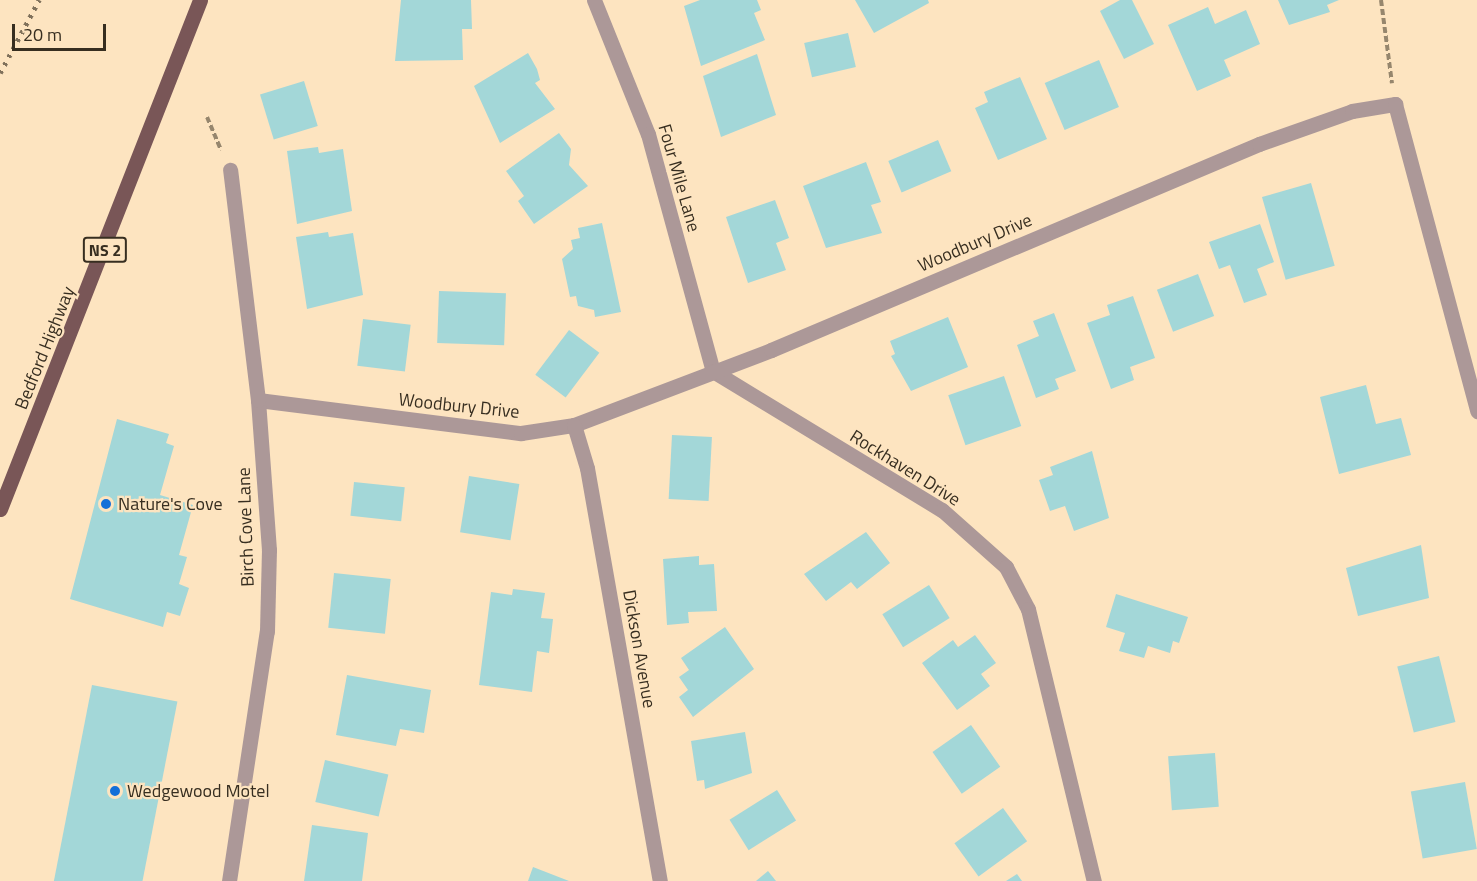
<!DOCTYPE html>
<html>
<head>
<meta charset="utf-8">
<style>
	body { margin:0 }
	#map { position:relative; width:1477px; height:881px; overflow:hidden; background:#fde4c0; font-family:"Titillium Web",sans-serif }
	div>[style] { position:absolute }
	.building>* { inset:0; background:#a3d7d8; transform-origin:0 0 }
	.path>* { height:4px; margin-top:-2px; transform-origin:0; background:repeating-linear-gradient(90deg,#96866d 0 6px,transparent 0 9px) }
	.minor>* { height:15px; margin:-7.5px; padding:0 7.5px; transform-origin:7.5px; border-radius:7.5px; background:#ac9898 }
	.primary>* { height:15px; margin:-7.5px; padding:0 7.5px; transform-origin:7.5px; border-radius:7.5px; background:#795657 }
	.rail>* { height:4.5px; margin-top:-2.25px; transform-origin:0; background:repeating-linear-gradient(90deg,#80715b 0 3px,transparent 0 9px) }
	.dots>* { width:16px; height:16px; translate:-50% -50%; box-sizing:border-box; border:3px solid #fde4c0; border-radius:50% }
	span { translate:-50% -50%; white-space:nowrap; text-align:center; line-height:1.15; -webkit-text-stroke:4.5px #fde4c0; paint-order:stroke }
	.shield-label span { padding:2px 4px; background:#fde4c0; border:2px solid; border-radius:4px; -webkit-text-stroke-width:0 }
	.shield-label { font-size:16px; color:#372e20; font-weight:700 }
	.street-label { font-size:18px; color:#372e20 }
	.poi-label { font-size:18px; color:#372e20 }
	.left { translate:0 -50%; text-align:left }
	.scale { position:absolute; left:12px; top:24px; width:94px; height:27px; box-sizing:border-box; border:3px solid #372e20; border-top:0; padding-left:8px; font-size:18px; line-height:21px; white-space:nowrap; color:#372e20; -webkit-text-stroke:4px #fde4c0; paint-order:stroke }
</style>
</head>
<body>
<div id="map">
	<div class="building">
		<div style="clip-path:polygon(401px 0,471px 0,472px 29px,462px 29px,463px 60px,395px 61px)"></div>
		<div style="clip-path:polygon(700px 0,757px 0,761px 10px,754px 13px,765px 40px,701px 66px,684px 6px)"></div>
		<div style="clip-path:polygon(855px 0,928px 0,929px 3px,874px 33px)"></div>
		<div style="clip-path:polygon(1120px 0,1132px 0,1154px 44px,1124px 59px,1100px 11px)"></div>
		<div style="clip-path:polygon(1278px 0,1339px 0,1327px 5px,1330px 12px,1289px 25px)"></div>
		<div style="clip-path:polygon(1208px 7px,1215px 24px,1246px 10px,1260px 44px,1224px 60px,1231px 76px,1197px 91px,1168px 25px)"></div>
		<div style="left:848px;top:33px;width:35px;height:45px;rotate:77deg"></div>
		<div style="clip-path:polygon(528px 53px,537px 69px,540px 80px,535px 83px,555px 109px,500px 143px,474px 86px)"></div>
		<div style="clip-path:polygon(757px 54px,776px 115px,721px 137px,703px 76px)"></div>
		<div style="left:1099px;top:60px;width:51px;height:59px;rotate:67deg"></div>
		<div style="clip-path:polygon(1020px 77px,1047px 139px,998px 160px,975px 108px,988px 102px,984px 92px)"></div>
		<div style="left:304px;top:81px;width:47px;height:46px;rotate:73deg"></div>
		<div style="clip-path:polygon(559px 133px,571px 149px,569px 165px,588px 186px,534px 224px,518px 201px,524px 196px,506px 171px)"></div>
		<div style="left:938px;top:140px;width:34px;height:54px;rotate:67deg"></div>
		<div style="clip-path:polygon(318px 147px,319px 153px,343px 149px,352px 211px,297px 224px,287px 151px)"></div>
		<div style="clip-path:polygon(866px 162px,881px 202px,871px 205px,882px 233px,826px 248px,803px 186px)"></div>
		<div style="left:1311px;top:183px;width:86px;height:51px;rotate:74deg"></div>
		<div style="clip-path:polygon(775px 200px,789px 238px,776px 243px,786px 270px,748px 283px,726px 217px)"></div>
		<div style="clip-path:polygon(602px 223px,621px 312px,595px 317px,594px 310px,578px 306px,576px 296px,570px 297px,562px 259px,573px 249px,571px 240px,580px 238px,578px 228px)"></div>
		<div style="clip-path:polygon(1260px 224px,1274px 262px,1257px 269px,1267px 295px,1244px 303px,1230px 265px,1219px 269px,1209px 242px)"></div>
		<div style="clip-path:polygon(328px 232px,329px 237px,353px 233px,363px 295px,307px 309px,296px 237px)"></div>
		<div style="left:1198px;top:274px;width:45px;height:44px;rotate:69deg"></div>
		<div style="left:439px;top:291px;width:67px;height:52px;rotate:2deg"></div>
		<div style="clip-path:polygon(1133px 296px,1155px 358px,1130px 367px,1134px 380px,1111px 389px,1087px 323px,1110px 315px,1107px 305px)"></div>
		<div style="clip-path:polygon(1054px 313px,1076px 371px,1055px 379px,1059px 389px,1036px 398px,1017px 345px,1039px 336px,1033px 321px)"></div>
		<div style="clip-path:polygon(948px 317px,968px 367px,911px 391px,891px 356px,895px 354px,890px 341px)"></div>
		<div style="left:363px;top:319px;width:48px;height:47px;rotate:7deg"></div>
		<div style="left:569px;top:330px;width:38px;height:56px;rotate:37deg"></div>
		<div style="left:1004px;top:376px;width:53px;height:59px;rotate:71deg"></div>
		<div style="clip-path:polygon(1366px 385px,1376px 424px,1401px 418px,1411px 455px,1339px 474px,1320px 397px)"></div>
		<div style="clip-path:polygon(117px 419px,169px 434px,166px 443px,174px 446px,160px 495px,193px 505px,179px 555px,187px 557px,179px 584px,189px 588px,180px 616px,167px 612px,163px 627px,70px 599px)"></div>
		<div style="left:672px;top:435px;width:40px;height:64px;rotate:3deg"></div>
		<div style="clip-path:polygon(1092px 451px,1109px 518px,1074px 531px,1065px 506px,1050px 511px,1039px 480px,1053px 475px,1050px 467px)"></div>
		<div style="left:469px;top:476px;width:51px;height:57px;rotate:9deg"></div>
		<div style="left:354px;top:482px;width:51px;height:34px;rotate:6deg"></div>
		<div style="clip-path:polygon(866px 532px,890px 563px,857px 589px,851px 582px,826px 601px,804px 574px)"></div>
		<div style="clip-path:polygon(1421px 545px,1429px 598px,1358px 616px,1346px 568px)"></div>
		<div style="clip-path:polygon(699px 556px,699px 565px,714px 564px,717px 611px,688px 612px,689px 623px,667px 625px,663px 559px)"></div>
		<div style="left:334px;top:573px;width:57px;height:55px;rotate:6deg"></div>
		<div style="left:929px;top:585px;width:39px;height:55px;rotate:58deg"></div>
		<div style="clip-path:polygon(513px 589px,545px 593px,541px 618px,553px 619px,549px 653px,537px 651px,532px 692px,479px 685px,491px 592px,512px 595px)"></div>
		<div style="clip-path:polygon(1116px 594px,1188px 617px,1179px 643px,1173px 641px,1170px 653px,1148px 646px,1144px 658px,1119px 651px,1125px 633px,1106px 627px)"></div>
		<div style="clip-path:polygon(725px 627px,754px 669px,693px 717px,679px 697px,688px 690px,679px 677px,689px 670px,681px 658px)"></div>
		<div style="clip-path:polygon(975px 635px,996px 663px,981px 674px,990px 686px,957px 710px,922px 663px,953px 640px,958px 647px)"></div>
		<div style="left:1439px;top:656px;width:68px;height:43px;rotate:76deg"></div>
		<div style="clip-path:polygon(347px 675px,431px 690px,424px 733px,400px 729px,396px 746px,336px 735px)"></div>
		<div style="left:92px;top:685px;width:87px;height:200px;rotate:11deg"></div>
		<div style="left:971px;top:725px;width:51px;height:47px;rotate:55deg"></div>
		<div style="clip-path:polygon(745px 732px,752px 773px,705px 789px,704px 780px,697px 781px,691px 741px)"></div>
		<div style="left:1215px;top:753px;width:54px;height:47px;rotate:86deg"></div>
		<div style="left:325px;top:760px;width:65px;height:43px;rotate:13deg"></div>
		<div style="left:1465px;top:782px;width:68px;height:55px;rotate:80deg"></div>
		<div style="left:777px;top:790px;width:36px;height:56px;rotate:58deg"></div>
		<div style="left:1003px;top:808px;width:41px;height:60px;rotate:54deg"></div>
		<div style="clip-path:polygon(312px 825px,368px 833px,362px 881px,304px 881px)"></div>
		<div style="clip-path:polygon(533px 867px,569px 881px,528px 881px)"></div>
		<div style="clip-path:polygon(768px 871px,776px 881px,756px 881px)"></div>
		<div style="clip-path:polygon(1017px 874px,1022px 881px,1006px 881px)"></div>
	</div>
	<div class="path">
		<div style="left:1381px;top:0;width:84px;rotate:82.5deg"></div>
		<div style="left:207px;top:117px;width:36px;rotate:67deg"></div>
	</div>
	<div class="minor">
		<div style="left:594px;top:0;width:144px;rotate:68.1deg"></div>
		<div style="left:648px;top:134px;width:246px;rotate:74.7deg"></div>
		<div style="left:713px;top:371px;width:268px;rotate:31.3deg"></div>
		<div style="left:942px;top:510px;width:86px;rotate:41.7deg"></div>
		<div style="left:1006px;top:567px;width:47px;rotate:62.4deg"></div>
		<div style="left:1028px;top:609px;width:280px;rotate:76.4deg"></div>
		<div style="left:258px;top:400px;width:265px;rotate:7.2deg"></div>
		<div style="left:521px;top:433px;width:54px;rotate:-8.6deg"></div>
		<div style="left:574px;top:425px;width:211px;rotate:-20.8deg"></div>
		<div style="left:771px;top:350px;width:530px;rotate:-22.89deg"></div>
		<div style="left:1259px;top:144px;width:99px;rotate:-19.5deg"></div>
		<div style="left:1352px;top:111px;width:44px;rotate:-9.2deg"></div>
		<div style="left:1395px;top:104px;width:318px;rotate:75deg"></div>
		<div style="left:574px;top:425px;width:45px;rotate:73.2deg"></div>
		<div style="left:587px;top:468px;width:419px;rotate:80deg"></div>
		<div style="left:229px;top:881px;width:253px;rotate:-81.4deg"></div>
		<div style="left:267px;top:631px;width:81px;rotate:-88.6deg"></div>
		<div style="left:269px;top:550px;width:150px;rotate:-94.2deg"></div>
		<div style="left:258px;top:400px;width:232px;rotate:-96.9deg"></div>
	</div>
	<div class="primary">
		<div style="left:0;top:509px;width:547px;rotate:-68.55deg"></div>
	</div>
	<div class="rail">
		<div style="left:0;top:73px;width:83px;rotate:-61.9deg"></div>
	</div>
	<div class="dots">
		<div style="left:106px;top:504px;background:#146fd8"></div>
		<div style="left:115px;top:791px;background:#146fd8"></div>
	</div>
	<div class="shield-label">
		<span style="left:105px;top:250px">NS 2</span>
	</div>
	<div class="street-label">
		<span style="left:679px;top:178px;rotate:74deg">Four Mile Lane</span>
		<span style="left:975px;top:243px;rotate:-23deg">Woodbury Drive</span>
		<span style="left:45px;top:348px;rotate:-68deg">Bedford Highway</span>
		<span style="left:459px;top:406px;rotate:6deg">Woodbury Drive</span>
		<span style="left:905px;top:468px;rotate:32deg">Rockhaven Drive</span>
		<span style="left:246px;top:527px;rotate:-92deg">Birch Cove Lane</span>
		<span style="left:639px;top:649px;rotate:80deg">Dickson Avenue</span>
	</div>
	<div class="poi-label">
		<span class="left" style="left:118px;top:504px">Nature's Cove</span>
		<span class="left" style="left:127px;top:791px">Wedgewood Motel</span>
	</div>
	<div class="scale">20 m</div>
</div>
</body>
</html>
